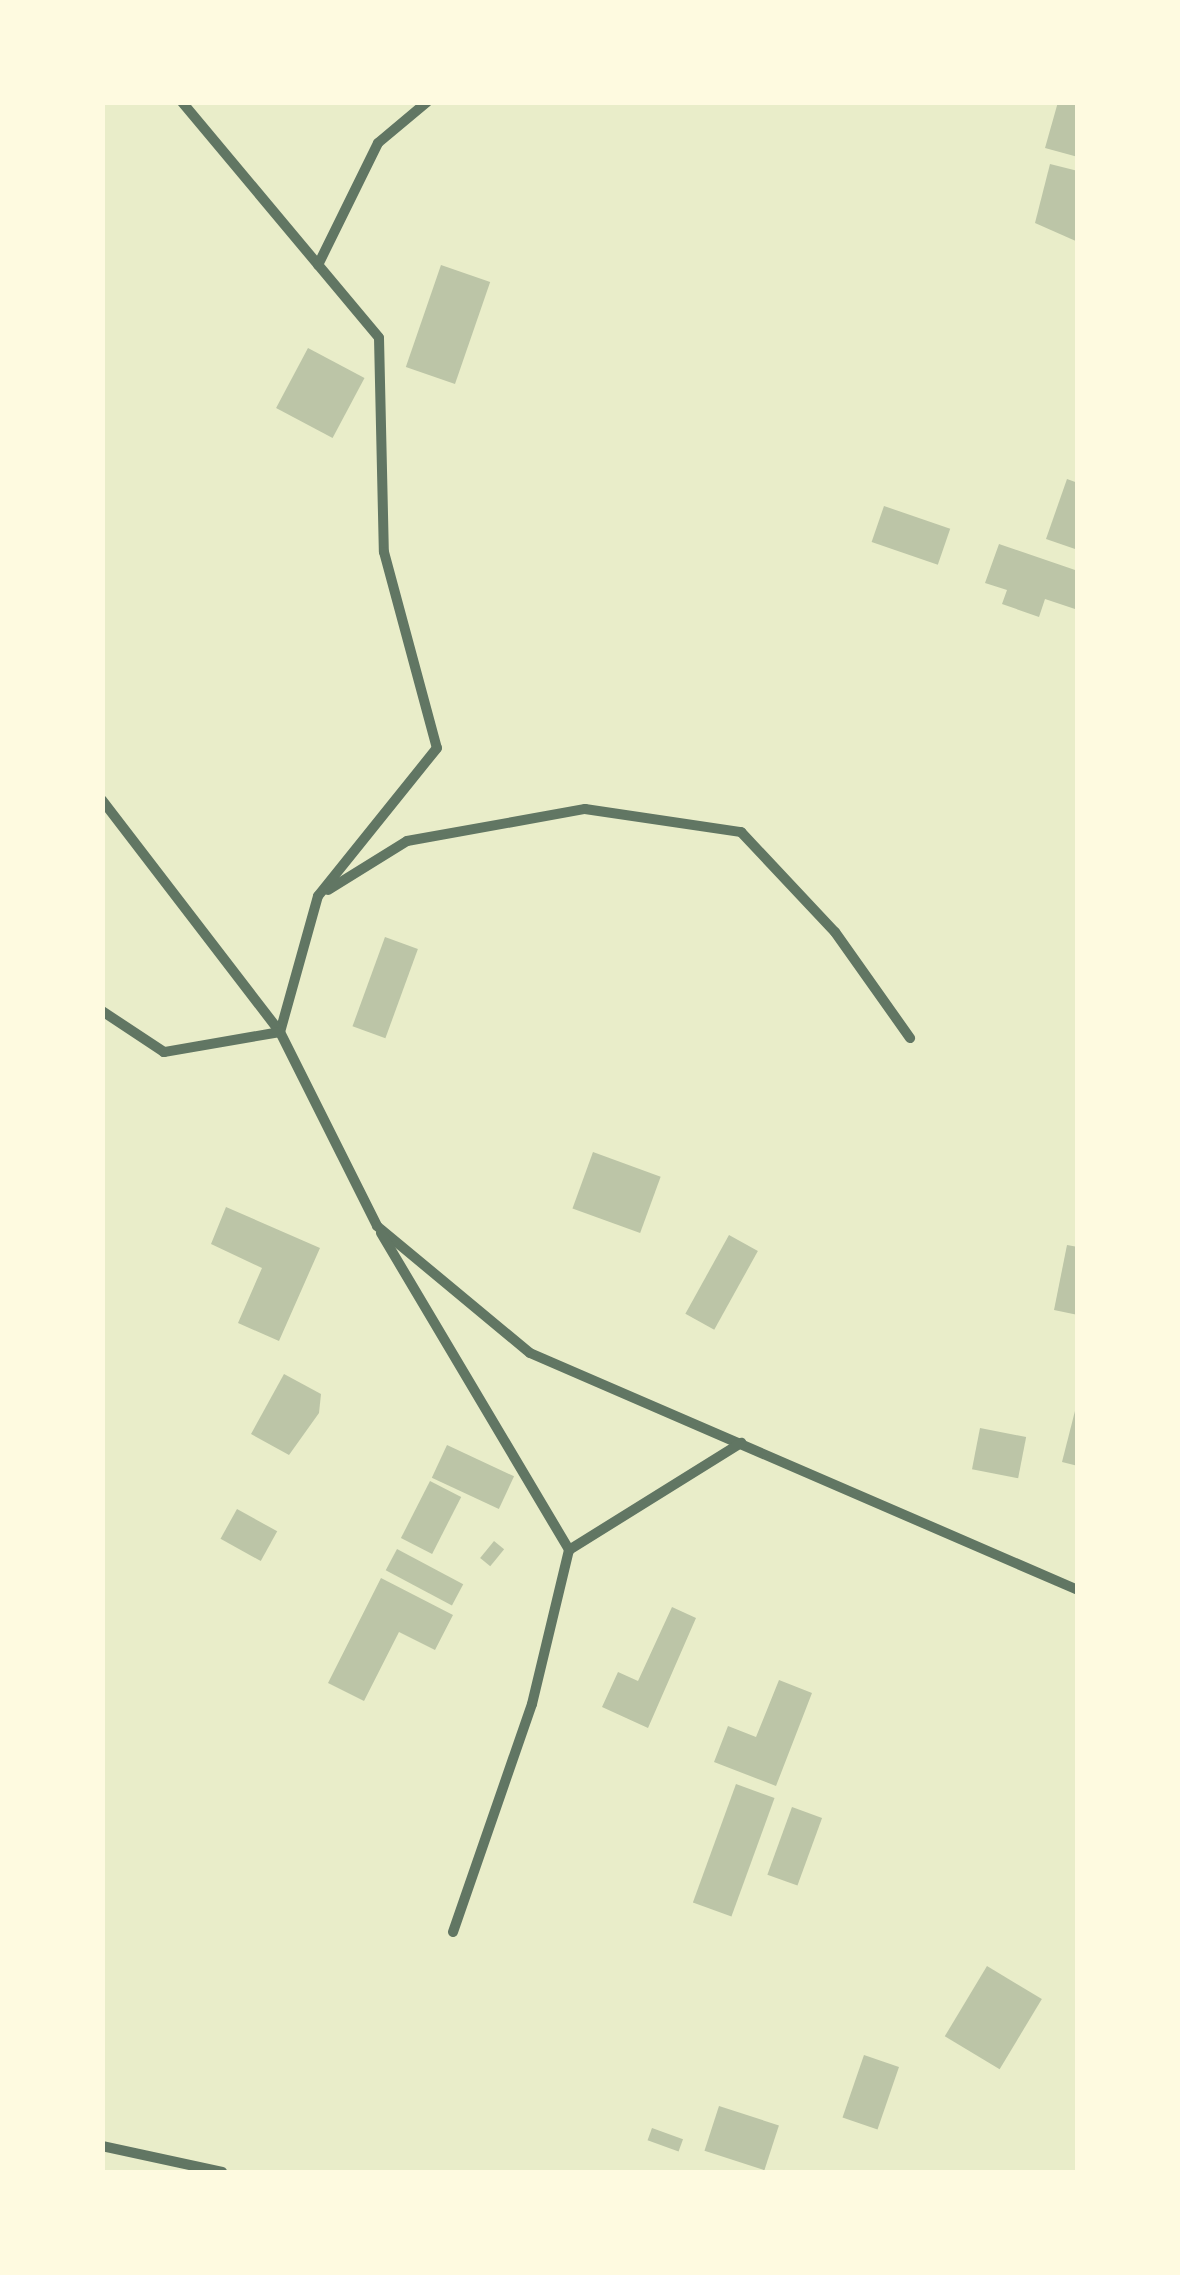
<!DOCTYPE html>
<html>
<head>
<meta charset="utf-8">
<style>
	body { margin:0 }
	#map { position:relative; width:1180px; height:2275px; overflow:hidden; background:#e9edc9; font-family:Quicksand,sans-serif }
	div>[style] { position:absolute }
	.building>* { inset:0; background:#bcc5a7; transform-origin:0 0 }
	.minor>* { height:10px; margin:-5px; padding:0 5px; transform-origin:5px; border-radius:5px; background:#617663 }
	span { translate:-50% -50%; white-space:nowrap; text-align:center; line-height:1.15; -webkit-text-stroke:8px #fefae0; paint-order:stroke }
	.frame { position:absolute; inset:0; border:105px solid #fefae0; pointer-events:none }
</style>
</head>
<body>
<div id="map">
	<div class="building">
		<div style="clip-path:polygon(1058px 102px,1078px 102px,1078px 157px,1045px 148px)"></div>
		<div style="clip-path:polygon(1050px 164px,1078px 171px,1078px 242px,1035px 223px)"></div>
		<div style="left:441px;top:265px;width:52px;height:108px;rotate:19deg"></div>
		<div style="left:308px;top:348px;width:64px;height:68px;rotate:28deg"></div>
		<div style="clip-path:polygon(1067px 479px,1078px 483px,1078px 550px,1046px 539px)"></div>
		<div style="left:884px;top:506px;width:70px;height:38px;rotate:19deg"></div>
		<div style="clip-path:polygon(999px 544px,1078px 571px,1078px 610px,1045px 599px,1039px 617px,1002px 604px,1007px 590px,985px 583px)"></div>
		<div style="left:385px;top:937px;width:35px;height:95px;rotate:20deg"></div>
		<div style="left:593px;top:1152px;width:72px;height:60px;rotate:20deg"></div>
		<div style="clip-path:polygon(226px 1207px,320px 1248px,279px 1341px,238px 1323px,262px 1268px,211px 1244px)"></div>
		<div style="left:729px;top:1235px;width:33px;height:90px;rotate:29deg"></div>
		<div style="clip-path:polygon(1067px 1245px,1078px 1247px,1078px 1315px,1054px 1310px)"></div>
		<div style="clip-path:polygon(284px 1374px,321px 1394px,319px 1413px,289px 1455px,251px 1434px)"></div>
		<div style="clip-path:polygon(1076px 1407px,1078px 1407px,1078px 1466px,1062px 1462px)"></div>
		<div style="left:980px;top:1428px;width:47px;height:42px;rotate:11deg"></div>
		<div style="left:447px;top:1445px;width:74px;height:36px;rotate:25deg"></div>
		<div style="left:430px;top:1481px;width:35px;height:64px;rotate:27deg"></div>
		<div style="left:237px;top:1509px;width:46px;height:34px;rotate:29deg"></div>
		<div style="left:494px;top:1541px;width:13px;height:22px;rotate:39deg"></div>
		<div style="left:397px;top:1549px;width:75px;height:24px;rotate:28deg"></div>
		<div style="clip-path:polygon(381px 1578px,453px 1615px,435px 1650px,399px 1632px,364px 1701px,328px 1683px)"></div>
		<div style="clip-path:polygon(672px 1607px,696px 1618px,648px 1728px,602px 1707px,618px 1672px,638px 1681px)"></div>
		<div style="clip-path:polygon(779px 1680px,812px 1693px,776px 1786px,714px 1762px,728px 1726px,756px 1737px)"></div>
		<div style="left:736px;top:1784px;width:41px;height:126px;rotate:20deg"></div>
		<div style="left:792px;top:1807px;width:32px;height:72px;rotate:20deg"></div>
		<div style="left:987px;top:1966px;width:64px;height:82px;rotate:31deg"></div>
		<div style="left:864px;top:2055px;width:37px;height:66px;rotate:19deg"></div>
		<div style="left:719px;top:2106px;width:63px;height:47px;rotate:18deg"></div>
		<div style="left:652px;top:2128px;width:33px;height:13px;rotate:20deg"></div>
	</div>
	<div class="minor">
		<div style="left:182px;top:102px;width:307px;rotate:50.1deg"></div>
		<div style="left:379px;top:338px;width:214px;rotate:88.7deg"></div>
		<div style="left:384px;top:552px;width:203px;rotate:74.9deg"></div>
		<div style="left:437px;top:748px;width:190px;rotate:128.8deg"></div>
		<div style="left:318px;top:896px;width:141px;rotate:105.6deg"></div>
		<div style="left:280px;top:1032px;width:217px;rotate:63.4deg"></div>
		<div style="left:377px;top:1226px;width:199px;rotate:39.7deg"></div>
		<div style="left:530px;top:1353px;width:597px;rotate:23.39deg"></div>
		<div style="left:318px;top:265px;width:136px;rotate:-63.8deg"></div>
		<div style="left:378px;top:143px;width:64px;rotate:-39.9deg"></div>
		<div style="left:102px;top:800px;width:292px;rotate:52.5deg"></div>
		<div style="left:280px;top:1032px;width:118px;rotate:170.2deg"></div>
		<div style="left:164px;top:1052px;width:74px;rotate:-146.5deg"></div>
		<div style="left:328px;top:890px;width:93px;rotate:-31.8deg"></div>
		<div style="left:407px;top:841px;width:181px;rotate:-10.2deg"></div>
		<div style="left:585px;top:809px;width:158px;rotate:8.4deg"></div>
		<div style="left:741px;top:832px;width:137px;rotate:46.8deg"></div>
		<div style="left:835px;top:932px;width:130px;rotate:54.7deg"></div>
		<div style="left:381px;top:1233px;width:369px;rotate:59.3deg"></div>
		<div style="left:453px;top:1932px;width:241px;rotate:-70.9deg"></div>
		<div style="left:532px;top:1704px;width:158px;rotate:-76.5deg"></div>
		<div style="left:569px;top:1550px;width:203px;rotate:-31.9deg"></div>
		<div style="left:102px;top:2146px;width:123px;rotate:12.2deg"></div>
	</div>
	<div class="frame"></div>
</div>
</body>
</html>
